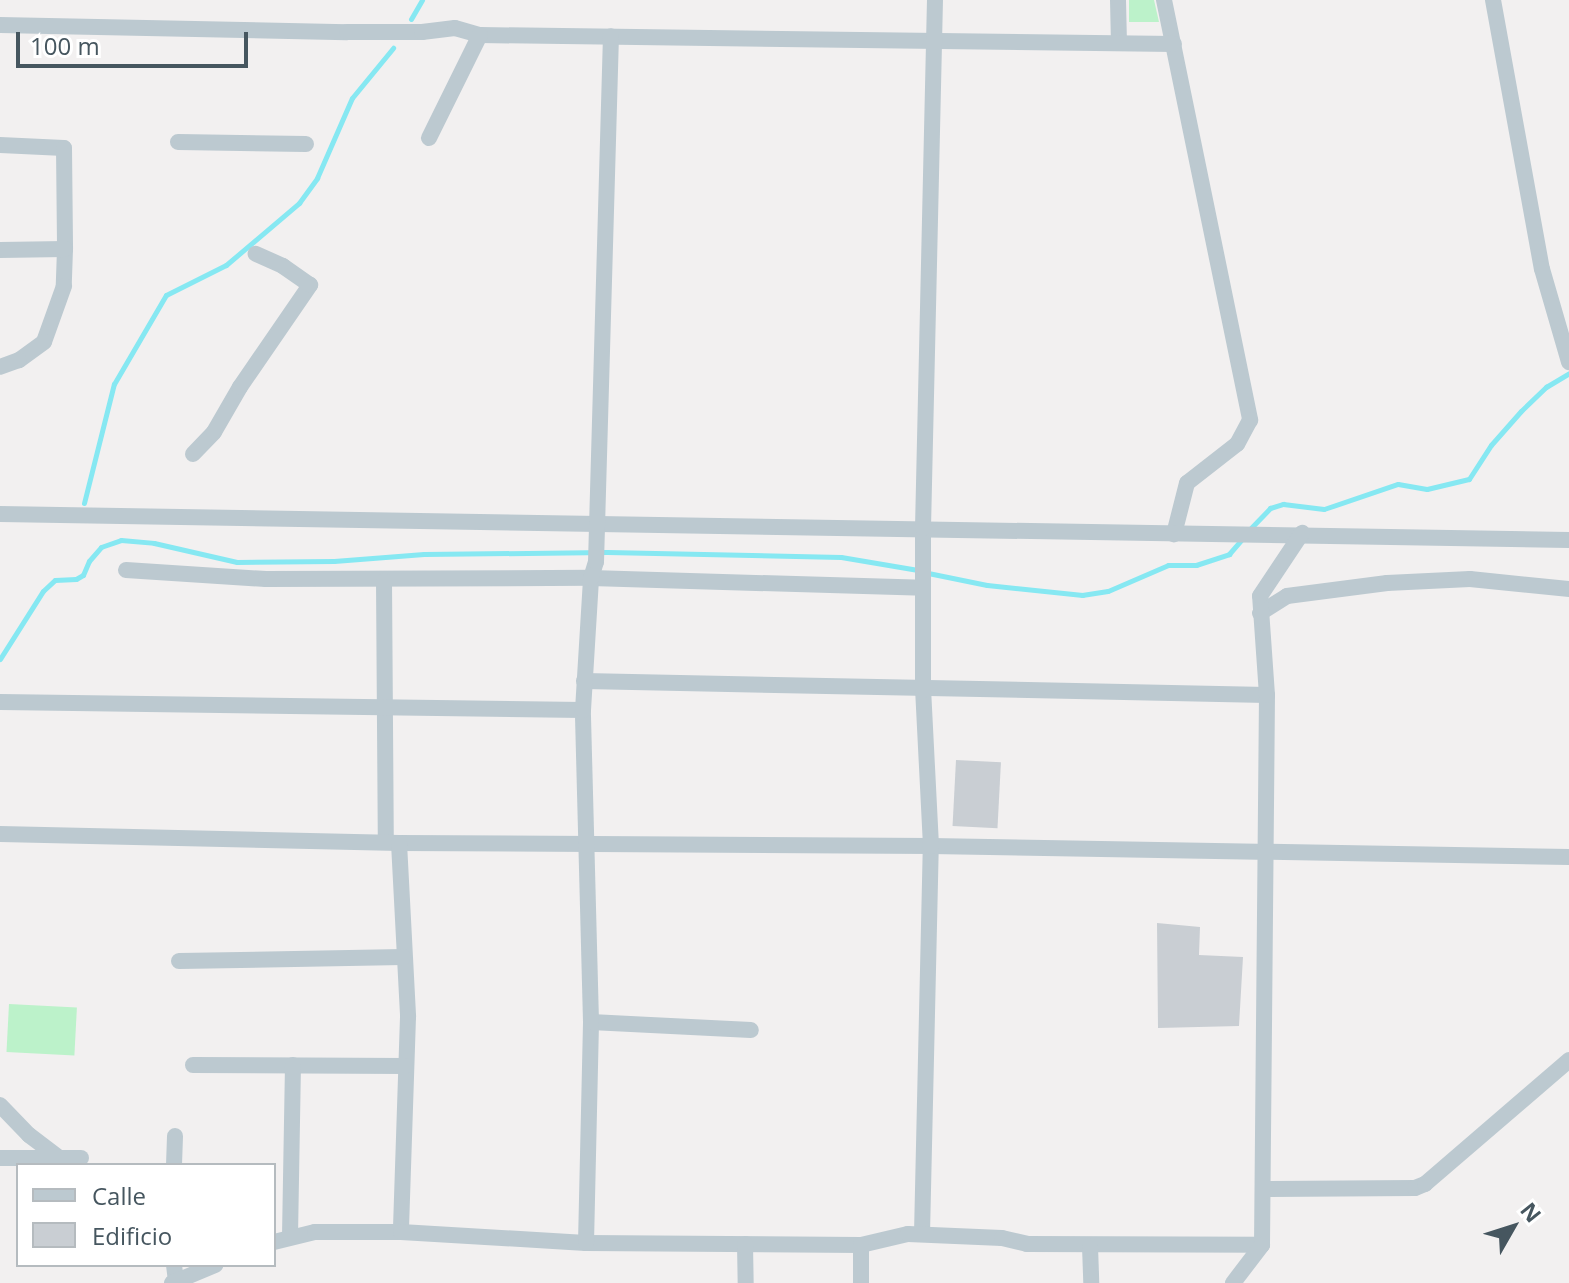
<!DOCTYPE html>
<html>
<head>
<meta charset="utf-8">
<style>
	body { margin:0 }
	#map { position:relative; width:1569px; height:1283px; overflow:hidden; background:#f2f0f0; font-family:"Open Sans",sans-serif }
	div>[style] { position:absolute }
	.green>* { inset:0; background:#bcf2ca; transform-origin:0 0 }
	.stream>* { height:5px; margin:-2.5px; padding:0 2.5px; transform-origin:2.5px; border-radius:2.5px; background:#86e8f2 }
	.building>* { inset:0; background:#c9ced3; transform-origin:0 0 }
	.minor>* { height:16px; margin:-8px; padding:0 8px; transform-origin:8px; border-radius:8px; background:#bcc9d0 }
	span { translate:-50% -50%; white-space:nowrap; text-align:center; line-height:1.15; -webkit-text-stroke:6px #fff; paint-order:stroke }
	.legend { position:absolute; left:16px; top:1163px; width:260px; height:104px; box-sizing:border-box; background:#fff; border:2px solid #b5bbbf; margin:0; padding:10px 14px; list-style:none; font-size:24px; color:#46565f }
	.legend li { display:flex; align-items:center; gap:16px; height:40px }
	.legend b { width:40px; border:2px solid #b5bbbf }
	.north { position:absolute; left:1473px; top:1187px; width:80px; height:80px; -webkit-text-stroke:6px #fff; paint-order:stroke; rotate:51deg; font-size:22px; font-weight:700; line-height:32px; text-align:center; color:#46565f }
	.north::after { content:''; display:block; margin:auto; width:28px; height:36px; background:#46565f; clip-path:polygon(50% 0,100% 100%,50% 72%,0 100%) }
	.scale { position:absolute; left:16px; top:32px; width:232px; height:36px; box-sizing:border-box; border:4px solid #46565f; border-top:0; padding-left:10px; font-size:24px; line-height:28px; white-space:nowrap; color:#46565f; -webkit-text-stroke:6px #fff; paint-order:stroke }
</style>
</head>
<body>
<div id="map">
	<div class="green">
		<div style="clip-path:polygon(1129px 0,1154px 0,1159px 22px,1129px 22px)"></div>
		<div style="left:9px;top:1004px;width:68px;height:48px;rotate:3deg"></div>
	</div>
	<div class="stream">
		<div style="left:411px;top:19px;width:22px;rotate:-60deg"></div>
		<div style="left:84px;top:503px;width:123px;rotate:-75.9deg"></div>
		<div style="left:114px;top:384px;width:103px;rotate:-59.7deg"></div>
		<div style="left:166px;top:295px;width:67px;rotate:-26.6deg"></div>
		<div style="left:226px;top:265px;width:96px;rotate:-40.3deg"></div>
		<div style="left:299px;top:203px;width:31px;rotate:-54deg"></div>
		<div style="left:317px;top:178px;width:87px;rotate:-66.4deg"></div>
		<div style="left:352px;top:98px;width:65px;rotate:-50.6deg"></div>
		<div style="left:1248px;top:531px;width:32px;rotate:-46deg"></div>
		<div style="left:1270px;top:508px;width:14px;rotate:-17deg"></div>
		<div style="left:1283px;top:504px;width:41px;rotate:7deg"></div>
		<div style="left:1324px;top:509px;width:78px;rotate:-18.7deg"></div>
		<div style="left:1398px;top:484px;width:29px;rotate:10deg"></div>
		<div style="left:1427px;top:489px;width:43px;rotate:-13.4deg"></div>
		<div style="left:1469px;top:479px;width:40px;rotate:-57.1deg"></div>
		<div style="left:1491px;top:445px;width:45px;rotate:-48.6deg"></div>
		<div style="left:1521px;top:411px;width:35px;rotate:-44deg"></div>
		<div style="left:1546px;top:387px;width:27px;rotate:-31deg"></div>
		<div style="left:928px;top:573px;width:60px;rotate:11.5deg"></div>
		<div style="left:987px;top:585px;width:96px;rotate:6deg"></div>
		<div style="left:1082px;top:595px;width:26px;rotate:-9deg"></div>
		<div style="left:1108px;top:591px;width:65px;rotate:-23.4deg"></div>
		<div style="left:1168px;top:565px;width:28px"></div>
		<div style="left:1196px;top:565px;width:35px;rotate:-18deg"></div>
		<div style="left:1229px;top:554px;width:20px;rotate:-49deg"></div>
		<div style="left:0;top:659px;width:80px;rotate:-57.7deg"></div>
		<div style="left:43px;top:591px;width:16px;rotate:-43deg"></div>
		<div style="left:55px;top:580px;width:21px;rotate:-3deg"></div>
		<div style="left:76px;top:579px;width:8px;rotate:-30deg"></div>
		<div style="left:83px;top:575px;width:15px;rotate:-67deg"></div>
		<div style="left:89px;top:561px;width:18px;rotate:-49deg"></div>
		<div style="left:101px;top:547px;width:21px;rotate:-19deg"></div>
		<div style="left:121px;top:540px;width:33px;rotate:5deg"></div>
		<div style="left:154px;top:543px;width:85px;rotate:12.9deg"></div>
		<div style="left:237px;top:562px;width:97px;rotate:-0.6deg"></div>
		<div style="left:334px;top:561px;width:90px;rotate:-4.4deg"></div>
		<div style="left:424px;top:554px;width:183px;rotate:-0.6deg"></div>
		<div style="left:607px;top:552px;width:234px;rotate:1.2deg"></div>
		<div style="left:841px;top:557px;width:78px;rotate:9.6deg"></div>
	</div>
	<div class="building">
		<div style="left:956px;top:760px;width:45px;height:66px;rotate:3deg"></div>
		<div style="clip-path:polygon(1157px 923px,1200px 927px,1199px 955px,1243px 957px,1239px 1026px,1158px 1028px)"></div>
	</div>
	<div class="minor">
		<div style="left:1118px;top:0;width:43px;rotate:88.7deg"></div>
		<div style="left:1164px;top:0;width:429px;rotate:78.4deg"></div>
		<div style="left:1250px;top:420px;width:27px;rotate:118deg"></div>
		<div style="left:1237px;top:444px;width:63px;rotate:142deg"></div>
		<div style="left:1187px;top:483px;width:53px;rotate:104.3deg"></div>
		<div style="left:1493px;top:0;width:273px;rotate:79.7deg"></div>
		<div style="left:1542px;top:269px;width:97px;rotate:73.8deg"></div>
		<div style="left:0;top:25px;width:347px;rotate:1.2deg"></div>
		<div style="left:347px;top:32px;width:75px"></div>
		<div style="left:422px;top:32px;width:33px;rotate:-7deg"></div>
		<div style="left:455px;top:28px;width:26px;rotate:16deg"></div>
		<div style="left:480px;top:35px;width:694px;rotate:0.74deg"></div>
		<div style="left:429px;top:138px;width:115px;rotate:-63.7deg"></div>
		<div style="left:178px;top:142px;width:128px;rotate:0.9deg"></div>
		<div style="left:0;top:145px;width:64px;rotate:2.7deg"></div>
		<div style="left:64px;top:148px;width:101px;rotate:89.4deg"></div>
		<div style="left:65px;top:249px;width:37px;rotate:92deg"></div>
		<div style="left:64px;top:286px;width:59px;rotate:109.7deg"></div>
		<div style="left:44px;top:342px;width:31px;rotate:144deg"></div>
		<div style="left:19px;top:360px;width:20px;rotate:160deg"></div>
		<div style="left:0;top:250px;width:65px;rotate:-0.9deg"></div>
		<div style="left:193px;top:454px;width:30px;rotate:-46deg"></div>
		<div style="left:214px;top:432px;width:52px;rotate:-60deg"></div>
		<div style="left:240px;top:387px;width:124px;rotate:-55.5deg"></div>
		<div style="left:310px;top:285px;width:33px;rotate:-145deg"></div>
		<div style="left:283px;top:266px;width:30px;rotate:-156deg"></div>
		<div style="left:0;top:514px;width:1569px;rotate:0.95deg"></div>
		<div style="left:126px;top:570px;width:140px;rotate:3.7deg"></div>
		<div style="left:266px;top:579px;width:325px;rotate:-0.2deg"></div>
		<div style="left:591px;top:578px;width:332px;rotate:1.7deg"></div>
		<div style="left:384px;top:581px;width:260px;rotate:89.6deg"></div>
		<div style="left:1260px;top:613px;width:32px;rotate:-32deg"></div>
		<div style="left:1287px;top:596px;width:101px;rotate:-7.4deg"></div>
		<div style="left:1387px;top:583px;width:83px;rotate:-2.8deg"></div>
		<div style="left:1470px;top:579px;width:100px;rotate:5.8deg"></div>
		<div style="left:584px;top:681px;width:683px;rotate:1.17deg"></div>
		<div style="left:0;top:702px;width:583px;rotate:0.79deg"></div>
		<div style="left:0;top:834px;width:399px;rotate:1.3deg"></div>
		<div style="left:399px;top:843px;width:532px;rotate:0.32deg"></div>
		<div style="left:931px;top:846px;width:638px;rotate:0.99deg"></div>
		<div style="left:399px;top:843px;width:174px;rotate:87deg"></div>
		<div style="left:408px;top:1017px;width:215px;rotate:91.9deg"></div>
		<div style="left:179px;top:961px;width:224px;rotate:-1deg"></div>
		<div style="left:591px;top:1022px;width:160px;rotate:2.9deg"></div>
		<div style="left:193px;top:1065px;width:212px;rotate:0.3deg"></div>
		<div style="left:0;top:1105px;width:42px;rotate:46deg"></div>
		<div style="left:29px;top:1135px;width:35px;rotate:37deg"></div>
		<div style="left:0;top:1158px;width:81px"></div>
		<div style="left:174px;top:1165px;width:29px;rotate:-88deg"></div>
		<div style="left:1265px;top:1189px;width:150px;rotate:-0.4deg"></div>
		<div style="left:1415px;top:1188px;width:11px;rotate:-22deg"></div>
		<div style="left:1425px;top:1184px;width:190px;rotate:-40.7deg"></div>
		<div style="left:922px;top:1234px;width:388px;rotate:-88.7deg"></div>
		<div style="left:931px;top:846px;width:156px;rotate:-92.9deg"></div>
		<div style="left:923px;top:690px;width:162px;rotate:-90deg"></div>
		<div style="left:923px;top:528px;width:528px;rotate:-88.7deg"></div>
		<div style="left:290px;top:1236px;width:171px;rotate:-89deg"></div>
		<div style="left:274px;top:1242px;width:42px;rotate:-13.7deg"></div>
		<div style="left:315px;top:1232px;width:86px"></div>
		<div style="left:401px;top:1232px;width:185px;rotate:3.4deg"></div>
		<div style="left:586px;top:1243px;width:275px;rotate:0.4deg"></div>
		<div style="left:861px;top:1245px;width:48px;rotate:-13.2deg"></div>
		<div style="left:908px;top:1234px;width:94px;rotate:2.4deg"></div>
		<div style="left:1002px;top:1238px;width:26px;rotate:13deg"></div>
		<div style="left:1027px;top:1244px;width:235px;rotate:0.2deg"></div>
		<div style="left:1262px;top:1245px;width:550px;rotate:-89.48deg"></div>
		<div style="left:1267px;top:695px;width:99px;rotate:-94deg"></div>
		<div style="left:1260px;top:596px;width:76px;rotate:-56.3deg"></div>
		<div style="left:586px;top:1243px;width:221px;rotate:-88.7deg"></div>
		<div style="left:591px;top:1022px;width:312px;rotate:-91.5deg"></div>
		<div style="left:583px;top:710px;width:132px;rotate:-86.5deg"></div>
		<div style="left:591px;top:578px;width:17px;rotate:-73deg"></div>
		<div style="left:596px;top:562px;width:526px;rotate:-88.37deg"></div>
		<div style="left:745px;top:1244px;width:39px;rotate:89deg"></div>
		<div style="left:861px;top:1245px;width:38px;rotate:90deg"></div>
		<div style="left:1090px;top:1246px;width:37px;rotate:88deg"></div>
		<div style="left:174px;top:1265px;width:16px;rotate:83deg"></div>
		<div style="left:172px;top:1283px;width:47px;rotate:-22.7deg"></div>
		<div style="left:1233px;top:1283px;width:48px;rotate:-52.7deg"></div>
	</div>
	<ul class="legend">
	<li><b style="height:10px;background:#bcc9d0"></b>Calle</li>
	<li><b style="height:22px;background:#c9ced3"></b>Edificio</li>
	</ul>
	<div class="north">N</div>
	<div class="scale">100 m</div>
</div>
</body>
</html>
